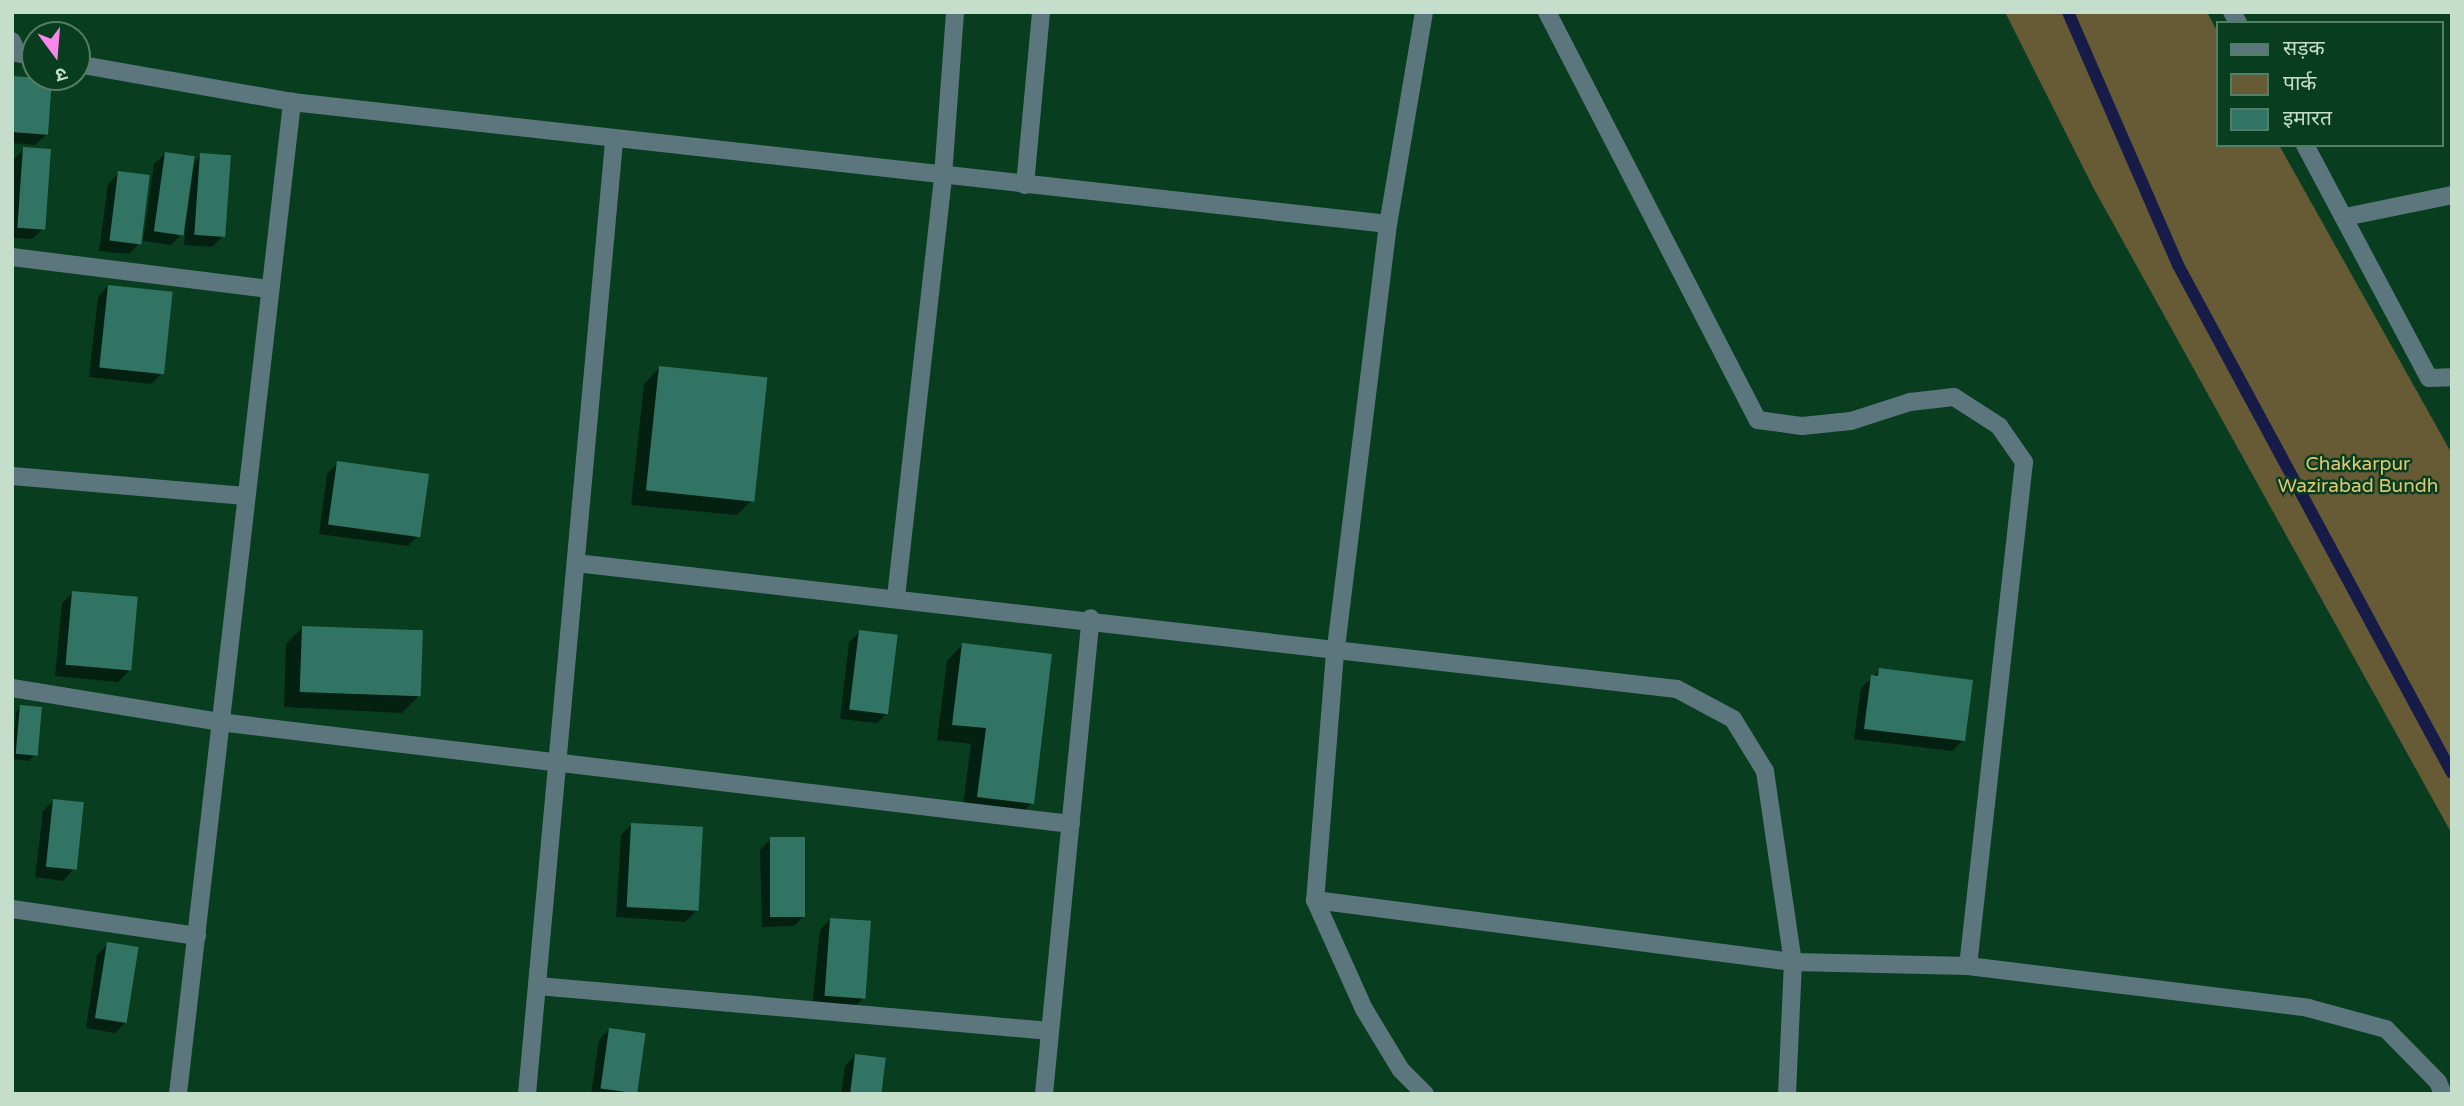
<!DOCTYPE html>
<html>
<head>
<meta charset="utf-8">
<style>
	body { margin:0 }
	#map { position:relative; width:2464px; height:1106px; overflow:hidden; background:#093d20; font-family:"Varela Round","Noto Sans Devanagari",sans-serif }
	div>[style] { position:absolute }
	.green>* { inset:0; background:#675b36 }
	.shadow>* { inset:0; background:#0007 }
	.stream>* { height:12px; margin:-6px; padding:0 6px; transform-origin:6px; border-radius:6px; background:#161b47 }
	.building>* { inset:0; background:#327463; transform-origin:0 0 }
	.minor>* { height:18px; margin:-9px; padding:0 9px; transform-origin:9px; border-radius:9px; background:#5b767d }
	span { translate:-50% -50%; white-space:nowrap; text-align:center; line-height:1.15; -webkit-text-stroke:5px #093d20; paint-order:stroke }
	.park-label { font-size:19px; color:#e1c870 }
	.frame { position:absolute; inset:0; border:14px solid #c5decc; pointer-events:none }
	.legend { position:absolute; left:2216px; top:21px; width:228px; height:126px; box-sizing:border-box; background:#093d20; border:2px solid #547d65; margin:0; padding:9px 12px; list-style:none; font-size:21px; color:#c5decc }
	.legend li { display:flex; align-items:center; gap:14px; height:35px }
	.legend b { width:35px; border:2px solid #547d65 }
	.north { position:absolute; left:21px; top:21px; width:70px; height:70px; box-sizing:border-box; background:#093d20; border:2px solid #547d65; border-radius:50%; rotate:164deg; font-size:19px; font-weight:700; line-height:28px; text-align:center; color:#c5decc }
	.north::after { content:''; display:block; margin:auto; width:24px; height:32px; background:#fa87e7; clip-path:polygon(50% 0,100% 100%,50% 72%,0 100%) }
</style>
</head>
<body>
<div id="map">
	<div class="green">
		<div style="clip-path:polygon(2005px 12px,2207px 12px,2217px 31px,2217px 145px,2279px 145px,2452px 454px,2452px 834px,2094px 189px)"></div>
	</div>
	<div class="shadow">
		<div style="clip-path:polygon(12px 78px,46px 135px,35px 145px,12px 143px)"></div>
		<div style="clip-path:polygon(24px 149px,43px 229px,32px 239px,12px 238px,13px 160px)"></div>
		<div style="clip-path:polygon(165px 154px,192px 164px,201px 155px,223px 236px,212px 247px,184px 245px,185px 231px,171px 245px,143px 241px,154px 164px)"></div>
		<div style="clip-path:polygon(119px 173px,139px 244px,129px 254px,99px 251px,108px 184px)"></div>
		<div style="clip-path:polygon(108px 286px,162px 373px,151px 384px,89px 377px,98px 297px)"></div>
		<div style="clip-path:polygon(659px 368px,753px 499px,737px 515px,631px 505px,644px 384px)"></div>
		<div style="clip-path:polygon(338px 463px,419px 535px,408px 546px,319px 534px,327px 474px)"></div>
		<div style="clip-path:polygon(73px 592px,129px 671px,118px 682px,55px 676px,62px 603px)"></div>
		<div style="clip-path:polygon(302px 628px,418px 697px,402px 713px,284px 707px,286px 644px)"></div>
		<div style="clip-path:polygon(859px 632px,887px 713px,877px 723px,840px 719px,849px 643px)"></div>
		<div style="clip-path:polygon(962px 645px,1032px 803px,1016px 819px,962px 813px,971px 744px,937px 740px,947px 661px)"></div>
		<div style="clip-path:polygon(1880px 670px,1963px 740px,1952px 751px,1854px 739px,1861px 688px)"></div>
		<div style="clip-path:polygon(21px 707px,34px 756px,29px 761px,12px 759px,16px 712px)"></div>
		<div style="clip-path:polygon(54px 800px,73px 870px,63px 881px,35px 877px,43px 811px)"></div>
		<div style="clip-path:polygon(632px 824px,696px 911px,685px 922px,616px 917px,621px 835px)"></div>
		<div style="clip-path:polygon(771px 839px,805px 915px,794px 926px,762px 927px,760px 850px)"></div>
		<div style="clip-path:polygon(830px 919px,862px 999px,852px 1010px,812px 1006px,820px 930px)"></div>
		<div style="clip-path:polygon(108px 944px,126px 1022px,115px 1033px,86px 1028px,97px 955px)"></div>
		<div style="clip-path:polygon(609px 1029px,635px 1093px,634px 1094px,591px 1094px,599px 1040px)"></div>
		<div style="clip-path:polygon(855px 1055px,880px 1094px,841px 1094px,845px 1066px)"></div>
	</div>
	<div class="stream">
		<div style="left:2068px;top:12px;width:276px;rotate:66.5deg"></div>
		<div style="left:2178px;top:265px;width:577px;rotate:61.66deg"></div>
	</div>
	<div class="building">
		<div style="left:12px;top:76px;width:40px;height:56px;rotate:4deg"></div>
		<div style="left:23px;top:147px;width:28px;height:81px;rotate:4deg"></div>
		<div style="left:165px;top:152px;width:30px;height:80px;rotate:8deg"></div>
		<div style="left:200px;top:153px;width:31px;height:82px;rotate:4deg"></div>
		<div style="left:118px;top:171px;width:32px;height:70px;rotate:7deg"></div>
		<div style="left:108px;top:285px;width:65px;height:83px;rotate:6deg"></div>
		<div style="left:659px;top:366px;width:109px;height:125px;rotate:6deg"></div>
		<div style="left:337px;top:461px;width:93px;height:64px;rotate:8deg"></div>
		<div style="left:72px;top:591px;width:66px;height:74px;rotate:5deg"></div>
		<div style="left:302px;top:626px;width:121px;height:66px;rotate:2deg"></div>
		<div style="left:859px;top:630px;width:39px;height:80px;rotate:7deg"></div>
		<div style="clip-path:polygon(962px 643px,1052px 654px,1034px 804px,977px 797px,986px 728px,952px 725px)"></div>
		<div style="clip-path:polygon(1879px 668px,1973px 680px,1965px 741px,1864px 729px,1871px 675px,1878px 676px)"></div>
		<div style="left:20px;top:705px;width:22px;height:49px;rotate:5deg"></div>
		<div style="left:53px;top:799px;width:31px;height:68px;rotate:6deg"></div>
		<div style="left:631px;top:823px;width:72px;height:84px;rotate:3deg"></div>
		<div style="left:770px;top:837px;width:35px;height:80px"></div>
		<div style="left:830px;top:918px;width:41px;height:78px;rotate:4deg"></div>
		<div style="left:107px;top:942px;width:32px;height:77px;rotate:9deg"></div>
		<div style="left:609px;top:1028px;width:37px;height:61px;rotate:8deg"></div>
		<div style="left:855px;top:1054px;width:31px;height:40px;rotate:7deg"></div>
	</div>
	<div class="minor">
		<div style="left:1424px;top:12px;width:215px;rotate:99.6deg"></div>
		<div style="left:1388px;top:224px;width:432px;rotate:97deg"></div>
		<div style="left:1335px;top:653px;width:248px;rotate:94.6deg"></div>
		<div style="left:1315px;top:900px;width:120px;rotate:65.8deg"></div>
		<div style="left:1364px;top:1009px;width:71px;rotate:58.8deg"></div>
		<div style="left:1401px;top:1070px;width:34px;rotate:45deg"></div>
		<div style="left:1547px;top:12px;width:459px;rotate:62.7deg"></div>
		<div style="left:1758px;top:420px;width:44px;rotate:7.8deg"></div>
		<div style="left:1802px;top:426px;width:49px;rotate:-5.8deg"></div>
		<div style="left:1851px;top:421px;width:62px;rotate:-17.9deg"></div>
		<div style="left:1910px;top:402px;width:44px;rotate:-6.5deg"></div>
		<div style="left:1954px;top:397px;width:54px;rotate:32.8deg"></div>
		<div style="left:1999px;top:426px;width:44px;rotate:55.2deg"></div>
		<div style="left:2024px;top:462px;width:507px;rotate:96.34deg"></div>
		<div style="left:2232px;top:12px;width:13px;rotate:61deg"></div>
		<div style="left:12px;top:41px;width:13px;rotate:67deg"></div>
		<div style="left:17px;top:53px;width:18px;rotate:13deg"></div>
		<div style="left:77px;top:64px;width:218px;rotate:10deg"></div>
		<div style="left:292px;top:102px;width:1103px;rotate:6.35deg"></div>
		<div style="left:2305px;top:145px;width:264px;rotate:62deg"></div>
		<div style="left:2429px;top:378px;width:23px;rotate:-2deg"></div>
		<div style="left:1025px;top:185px;width:174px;rotate:-84.7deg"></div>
		<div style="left:2345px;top:217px;width:109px;rotate:-11.6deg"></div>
		<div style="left:12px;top:257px;width:259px;rotate:7.1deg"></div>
		<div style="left:12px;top:476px;width:234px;rotate:4.9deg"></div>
		<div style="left:576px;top:563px;width:1108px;rotate:6.53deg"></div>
		<div style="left:1677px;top:689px;width:64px;rotate:28.2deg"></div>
		<div style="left:1733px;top:719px;width:61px;rotate:58.4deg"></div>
		<div style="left:1765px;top:771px;width:193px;rotate:81.7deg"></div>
		<div style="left:1793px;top:962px;width:132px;rotate:92.6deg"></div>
		<div style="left:896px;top:597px;width:424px;rotate:-83.6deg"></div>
		<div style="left:943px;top:176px;width:164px;rotate:-85.8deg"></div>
		<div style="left:12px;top:688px;width:210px;rotate:9.3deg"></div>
		<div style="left:219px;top:722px;width:858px;rotate:6.83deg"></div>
		<div style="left:1315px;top:900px;width:482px;rotate:7.4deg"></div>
		<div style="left:1793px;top:962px;width:175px;rotate:1.3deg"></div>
		<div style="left:1968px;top:966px;width:343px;rotate:7deg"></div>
		<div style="left:2308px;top:1008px;width:81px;rotate:15.1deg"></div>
		<div style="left:2386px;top:1029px;width:74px;rotate:45.5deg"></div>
		<div style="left:2438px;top:1082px;width:13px;rotate:67deg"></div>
		<div style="left:12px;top:909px;width:187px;rotate:8.3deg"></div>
		<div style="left:538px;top:986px;width:514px;rotate:5.02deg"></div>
		<div style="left:178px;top:1094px;width:999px;rotate:-83.44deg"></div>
		<div style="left:527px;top:1094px;width:957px;rotate:-84.78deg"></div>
		<div style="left:1044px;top:1094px;width:478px;rotate:-84.4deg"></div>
	</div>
	<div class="park-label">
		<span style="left:2358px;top:476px">Chakkarpur<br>Wazirabad Bundh</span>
	</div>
	<div class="frame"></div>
	<ul class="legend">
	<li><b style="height:9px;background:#5b767d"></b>सड़क</li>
	<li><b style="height:19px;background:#675b36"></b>पार्क</li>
	<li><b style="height:19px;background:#327463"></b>इमारत</li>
	</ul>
	<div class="north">उ</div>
</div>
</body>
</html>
